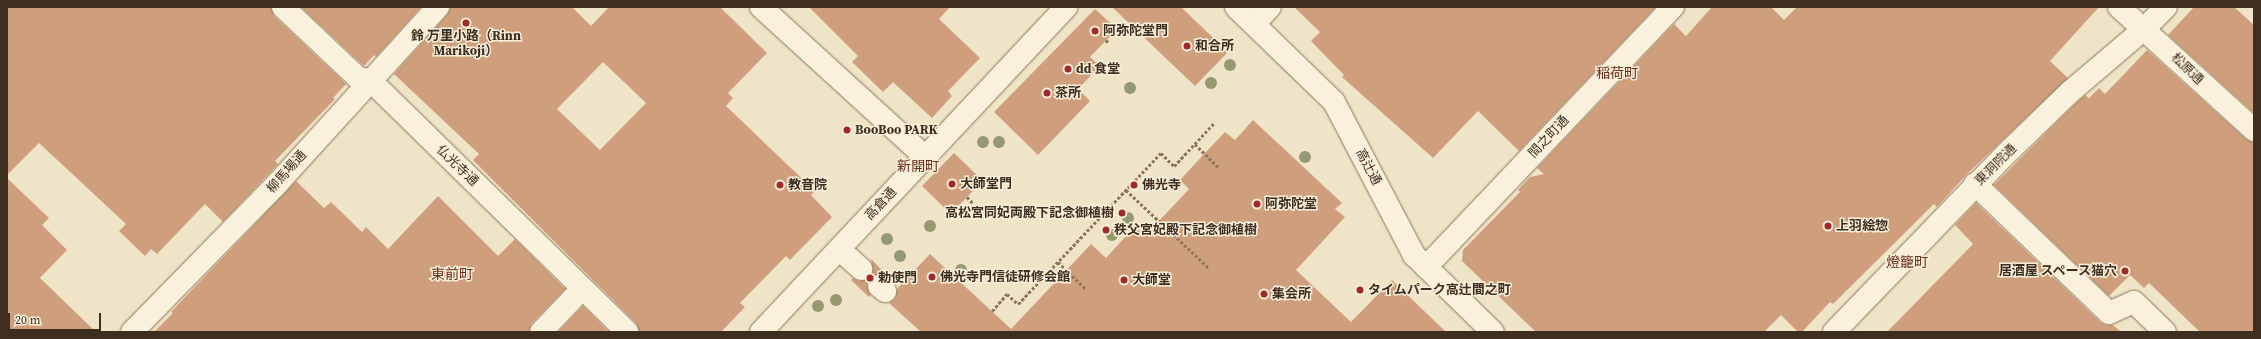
<!DOCTYPE html>
<html>
<head>
<meta charset="utf-8">
<style>
	body { margin:0 }
	#map { position:relative; width:2261px; height:339px; overflow:hidden; background:#f0e4c8; font-family:"Source Serif 4","Noto Sans JP",serif }
	div>[style] { position:absolute }
	.building>* { inset:0; background:#cf9f7d; transform-origin:0 0 }
	.path>* { height:2.5px; margin-top:-1.25px; transform-origin:0; background:repeating-linear-gradient(90deg,#8d765c 0 3px,transparent 0 5px) }
	.roads { filter:drop-shadow(0 0 1px #8d765c) drop-shadow(0 0 1px #8d765c) }
	.minor>* { height:22px; margin:-11px; padding:0 11px; transform-origin:11px; border-radius:11px; background:#faf1dc }
	.trees>* { width:12px; height:12px; margin:-6px; border-radius:50%; background:#96986f }
	.dots>* { width:11px; height:11px; translate:-50% -50%; box-sizing:border-box; border:2px solid #f7eed8; border-radius:50% }
	span { translate:-50% -50%; white-space:nowrap; text-align:center; line-height:1.15; -webkit-text-stroke:3px #f7eed8; paint-order:stroke }
	.poi-label { font-size:13px; color:#3d2e20; font-weight:700 }
	.left { translate:0 -50%; text-align:left }
	.right { translate:-100% -50%; text-align:right }
	.street-label { font-size:13px; color:#3d2e20 }
	.neighbourhood-label { font-size:14px; color:#6b2e1e }
	.frame { position:absolute; inset:0; border:8px solid #3d2e20; pointer-events:none }
	.scale { position:absolute; left:8px; top:313px; width:93px; height:18px; box-sizing:border-box; border:2px solid #3d2e20; border-top:0; padding-left:5px; font-size:12px; line-height:14px; white-space:nowrap; color:#3d2e20; -webkit-text-stroke:3px #f7eed8; paint-order:stroke }
</style>
</head>
<body>
<div id="map">
	<div class="building">
		<div style="clip-path:polygon(7px 7px,271px 7px,274px 16px,346px 84px,333px 98px,335px 99px,275px 161px,278px 164px,223px 222px,205px 204px,157px 254px,151px 249px,145px 256px,119px 231px,126px 224px,39px 143px,7px 175px)"></div>
		<div style="clip-path:polygon(301px 7px,421px 7px,376px 57px,374px 55px,364px 66px)"></div>
		<div style="clip-path:polygon(evenodd,450px 7px,572px 7px,591px 26px,609px 7px,720px 7px,767px 53px,728px 93px,733px 98px,726px 106px,815px 191px,811px 195px,832px 217px,790px 260px,786px 256px,740px 303px,745px 307px,721px 332px,639px 332px,636px 323px,473px 160px,479px 154px,394px 74px,447px 15px,450px 7px,603px 62px,646px 103px,600px 150px,557px 109px,603px 62px)"></div>
		<div style="clip-path:polygon(809px 7px,950px 7px,939px 19px,980px 58px,948px 91px,952px 96px,932px 118px,893px 82px,883px 92px,852px 62px,858px 56px)"></div>
		<div style="clip-path:polygon(1112px 7px,1181px 7px,1228px 52px,1195px 86px)"></div>
		<div style="clip-path:polygon(1294px 7px,1656px 7px,1519px 151px,1478px 111px,1433px 158px,1342px 77px,1344px 75px,1311px 41px,1320px 32px)"></div>
		<div style="clip-path:polygon(1712px 7px,1771px 7px,1784px 20px,1797px 7px,2099px 7px,2050px 61px,2068px 78px,1966px 175px,1937px 207px,1934px 204px,1833px 304px,1830px 302px,1802px 332px,1798px 332px,1781px 315px,1764px 332px,1536px 332px,1462px 261px,1463px 250px,1520px 192px,1518px 190px,1530px 177px,1544px 174px,1537px 168px,1674px 24px,1686px 36px)"></div>
		<div style="clip-path:polygon(2194px 7px,2234px 7px,2254px 25px,2254px 113px,2168px 35px)"></div>
		<div style="clip-path:polygon(1095px 9px,1117px 29px,1090px 57px,1100px 66px,1078px 89px,1090px 101px,1038px 155px,994px 112px)"></div>
		<div style="clip-path:polygon(2147px 50px,2246px 139px,2254px 142px,2254px 332px,2200px 332px,2149px 283px,2144px 288px,2130px 275px,2109px 296px,1994px 185px,2078px 101px,2085px 95px,2089px 98px,2099px 88px,2105px 94px)"></div>
		<div style="clip-path:polygon(1253px 120px,1342px 203px,1335px 209px,1345px 217px,1296px 270px,1351px 322px,1392px 280px,1446px 332px,921px 332px,889px 303px,895px 299px,897px 289px,930px 254px,1011px 329px,1091px 244px,1106px 258px,1135px 226px,1145px 236px,1189px 189px,1180px 180px,1204px 154px,1225px 132px,1235px 140px)"></div>
		<div style="left:954px;top:153px;width:40px;height:46px;rotate:44deg"></div>
		<div style="clip-path:polygon(7px 178px,49px 218px,42px 225px,67px 250px,40px 278px,96px 332px,7px 332px)"></div>
		<div style="clip-path:polygon(296px 181px,324px 208px,331px 202px,362px 232px,366px 227px,388px 249px,438px 196px,498px 256px,515px 239px,565px 289px,532px 323px,529px 332px,154px 332px,173px 313px,171px 312px)"></div>
		<div style="clip-path:polygon(1976px 203px,2100px 322px,2106px 325px,2113px 325px,2121px 332px,1887px 332px,1973px 244px,1955px 225px)"></div>
		<div style="clip-path:polygon(871px 259px,888px 276px,887px 277px,881px 274px,870px 277px,873px 271px)"></div>
		<div style="clip-path:polygon(853px 278px,859px 281px,870px 278px,867px 284px,871px 295px,869px 297px,851px 280px)"></div>
		<div style="clip-path:polygon(583px 306px,609px 332px,558px 332px)"></div>
	</div>
	<div class="path">
		<div style="left:1106px;top:40px;width:4px;rotate:45deg"></div>
		<div style="left:1195px;top:144px;width:35px;rotate:45deg"></div>
		<div style="left:1126px;top:190px;width:115px;rotate:43.2deg"></div>
		<div style="left:967px;top:197px;width:8px;rotate:45deg"></div>
		<div style="left:1058px;top:262px;width:40px;rotate:44deg"></div>
		<div style="left:992px;top:311px;width:23px;rotate:-49deg"></div>
		<div style="left:1007px;top:294px;width:15px;rotate:42deg"></div>
		<div style="left:1018px;top:304px;width:208px;rotate:-46.6deg"></div>
		<div style="left:1161px;top:153px;width:18px;rotate:45deg"></div>
		<div style="left:1174px;top:166px;width:60px;rotate:-47deg"></div>
	</div>
	<div class="roads">
		<div class="minor">
			<div style="left:283px;top:7px;width:103px;rotate:43.4deg"></div>
			<div style="left:358px;top:78px;width:12px;rotate:9deg"></div>
			<div style="left:370px;top:80px;width:360px;rotate:44.4deg"></div>
			<div style="left:761px;top:7px;width:222px;rotate:42.4deg"></div>
			<div style="left:1236px;top:7px;width:136px;rotate:44.1deg"></div>
			<div style="left:1334px;top:102px;width:173px;rotate:62.4deg"></div>
			<div style="left:1414px;top:255px;width:110px;rotate:44.3deg"></div>
			<div style="left:2119px;top:7px;width:183px;rotate:42.3deg"></div>
			<div style="left:1254px;top:24px;width:23px;rotate:-47deg"></div>
			<div style="left:1975px;top:184px;width:186px;rotate:43.9deg"></div>
			<div style="left:2109px;top:313px;width:27px;rotate:-24deg"></div>
			<div style="left:2134px;top:302px;width:43px;rotate:44.1deg"></div>
			<div style="left:839px;top:249px;width:30px;rotate:42deg"></div>
			<div style="left:1426px;top:267px;width:359px;rotate:-46.5deg"></div>
			<div style="left:879px;top:286px;width:8px;rotate:40deg"></div>
			<div style="left:132px;top:332px;width:206px;rotate:-45.6deg"></div>
			<div style="left:276px;top:185px;width:241px;rotate:-47.7deg"></div>
			<div style="left:541px;top:332px;width:59px;rotate:-46.4deg"></div>
			<div style="left:761px;top:332px;width:446px;rotate:-46.8deg"></div>
			<div style="left:1834px;top:332px;width:249px;rotate:-46deg"></div>
			<div style="left:2007px;top:153px;width:88px;rotate:-44.1deg"></div>
			<div style="left:2070px;top:92px;width:97px;rotate:-40.4deg"></div>
			<div style="left:2144px;top:29px;width:31px;rotate:-45deg"></div>
		</div>
	</div>
	<div class="trees">
		<div style="left:1230px;top:65px"></div>
		<div style="left:1211px;top:83px"></div>
		<div style="left:1130px;top:88px"></div>
		<div style="left:983px;top:142px"></div>
		<div style="left:999px;top:142px"></div>
		<div style="left:1305px;top:157px"></div>
		<div style="left:1161px;top:183px"></div>
		<div style="left:1128px;top:218px"></div>
		<div style="left:930px;top:226px"></div>
		<div style="left:1112px;top:235px"></div>
		<div style="left:887px;top:239px"></div>
		<div style="left:900px;top:256px"></div>
		<div style="left:961px;top:270px"></div>
		<div style="left:836px;top:300px"></div>
		<div style="left:818px;top:306px"></div>
	</div>
	<div class="dots">
		<div style="left:466px;top:23px;background:#9e2a2b"></div>
		<div style="left:1095px;top:31px;background:#9e2a2b"></div>
		<div style="left:1187px;top:46px;background:#9e2a2b"></div>
		<div style="left:1068px;top:69px;background:#9e2a2b"></div>
		<div style="left:1047px;top:93px;background:#9e2a2b"></div>
		<div style="left:847px;top:130px;background:#9e2a2b"></div>
		<div style="left:952px;top:184px;background:#9e2a2b"></div>
		<div style="left:780px;top:185px;background:#9e2a2b"></div>
		<div style="left:1134px;top:185px;background:#9e2a2b"></div>
		<div style="left:1257px;top:204px;background:#9e2a2b"></div>
		<div style="left:1122px;top:213px;background:#9e2a2b"></div>
		<div style="left:1828px;top:226px;background:#9e2a2b"></div>
		<div style="left:1106px;top:230px;background:#9e2a2b"></div>
		<div style="left:2125px;top:271px;background:#9e2a2b"></div>
		<div style="left:932px;top:277px;background:#9e2a2b"></div>
		<div style="left:870px;top:278px;background:#9e2a2b"></div>
		<div style="left:1124px;top:280px;background:#9e2a2b"></div>
		<div style="left:1360px;top:290px;background:#9e2a2b"></div>
		<div style="left:1264px;top:294px;background:#9e2a2b"></div>
	</div>
	<div class="poi-label">
		<span class="left" style="left:1103px;top:31px">阿弥陀堂門</span>
		<span style="left:466px;top:44px">鈴 万里小路（Rinn<br>Marikoji）</span>
		<span class="left" style="left:1195px;top:46px">和合所</span>
		<span class="left" style="left:1076px;top:69px">dd 食堂</span>
		<span class="left" style="left:1055px;top:93px">茶所</span>
		<span class="left" style="left:855px;top:130px">BooBoo PARK</span>
		<span class="left" style="left:960px;top:184px">大師堂門</span>
		<span class="left" style="left:788px;top:185px">教音院</span>
		<span class="left" style="left:1142px;top:185px">佛光寺</span>
		<span class="left" style="left:1265px;top:204px">阿弥陀堂</span>
		<span class="right" style="left:1114px;top:213px">高松宮同妃両殿下記念御植樹</span>
		<span class="left" style="left:1836px;top:226px">上羽絵惣</span>
		<span class="left" style="left:1114px;top:230px">秩父宮妃殿下記念御植樹</span>
		<span class="right" style="left:2117px;top:271px">居酒屋 スペース猫穴</span>
		<span class="left" style="left:940px;top:277px">佛光寺門信徒研修会館</span>
		<span class="left" style="left:878px;top:278px">勅使門</span>
		<span class="left" style="left:1132px;top:280px">大師堂</span>
		<span class="left" style="left:1368px;top:290px">タイムパーク高辻間之町</span>
		<span class="left" style="left:1272px;top:294px">集会所</span>
	</div>
	<div class="street-label">
		<span style="left:2187px;top:69px;rotate:43deg">松原通</span>
		<span style="left:1549px;top:137px;rotate:-47deg">間之町通</span>
		<span style="left:1996px;top:165px;rotate:-45deg">東洞院通</span>
		<span style="left:457px;top:166px;rotate:44deg">仏光寺通</span>
		<span style="left:1368px;top:167px;rotate:62deg">高辻通</span>
		<span style="left:287px;top:172px;rotate:-48deg">柳馬場通</span>
		<span style="left:881px;top:204px;rotate:-47deg">高倉通</span>
	</div>
	<div class="neighbourhood-label">
		<span style="left:1617px;top:73px">稲荷町</span>
		<span style="left:918px;top:166px">新開町</span>
		<span style="left:1907px;top:262px">燈籠町</span>
		<span style="left:452px;top:274px">東前町</span>
	</div>
	<div class="frame"></div>
	<div class="scale">20 m</div>
</div>
</body>
</html>
